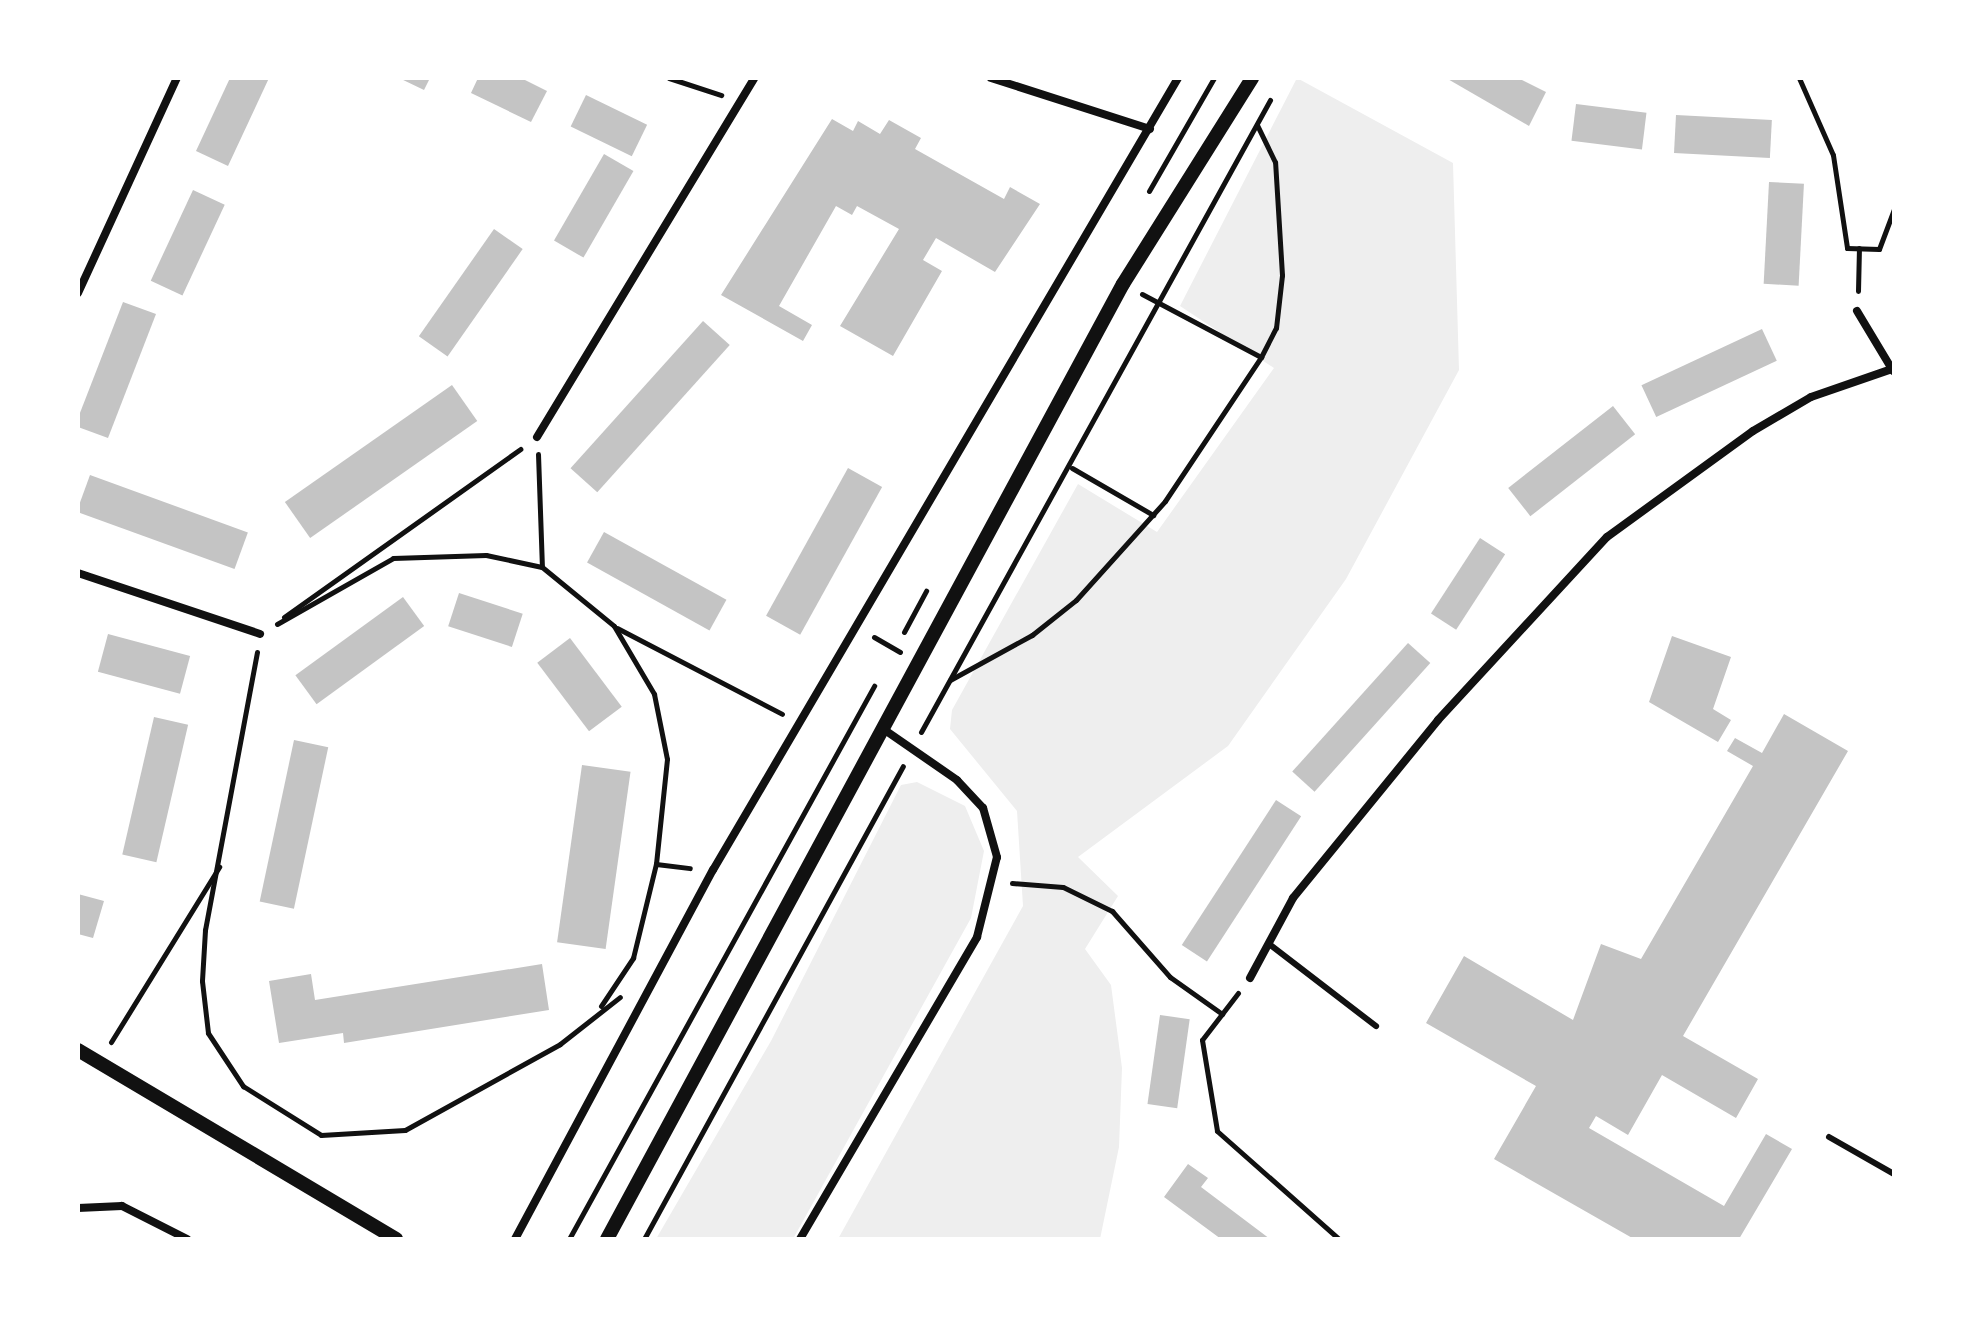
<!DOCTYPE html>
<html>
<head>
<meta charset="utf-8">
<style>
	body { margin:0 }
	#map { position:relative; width:1972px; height:1317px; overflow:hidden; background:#fff; font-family:"PT Sans Narrow",sans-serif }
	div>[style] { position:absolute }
	.green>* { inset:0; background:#eee }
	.building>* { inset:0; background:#c4c4c4; transform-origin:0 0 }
	.path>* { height:5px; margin:-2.5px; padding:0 2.5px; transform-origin:2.5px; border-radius:2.5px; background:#111 }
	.service>* { height:6px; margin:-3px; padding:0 3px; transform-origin:3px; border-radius:3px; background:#111 }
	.minor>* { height:8px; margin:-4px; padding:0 4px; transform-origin:4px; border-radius:4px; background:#111 }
	.tertiary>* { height:14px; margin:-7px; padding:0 7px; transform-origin:7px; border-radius:7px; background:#111 }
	span { translate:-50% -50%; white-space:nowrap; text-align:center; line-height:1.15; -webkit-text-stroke:8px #fff; paint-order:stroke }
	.frame { position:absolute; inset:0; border:80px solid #fff; pointer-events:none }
</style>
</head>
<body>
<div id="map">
	<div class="green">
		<div style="clip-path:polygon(1297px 78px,1453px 163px,1459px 370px,1346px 579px,1228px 746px,1078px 857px,1118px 896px,1085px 949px,1111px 985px,1122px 1068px,1119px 1147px,1100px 1239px,838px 1239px,1023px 906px,1017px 811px,950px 729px,952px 710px,1078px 484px,1157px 532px,1274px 368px,1180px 306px)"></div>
		<div style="clip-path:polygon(917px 782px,965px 806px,984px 851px,971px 918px,793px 1239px,656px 1239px,771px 1041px,901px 785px)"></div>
	</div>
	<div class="building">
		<div style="clip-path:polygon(230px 78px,269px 78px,228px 166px,196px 151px)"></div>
		<div style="clip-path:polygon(399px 78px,430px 78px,424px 90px)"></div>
		<div style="clip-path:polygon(478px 78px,521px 78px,547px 91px,531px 122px,471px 93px)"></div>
		<div style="clip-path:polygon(1446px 78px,1518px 78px,1546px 92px,1529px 126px)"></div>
		<div style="left:586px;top:95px;width:68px;height:35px;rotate:26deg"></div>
		<div style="left:1576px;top:104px;width:71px;height:37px;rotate:7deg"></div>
		<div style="left:1676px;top:115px;width:96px;height:38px;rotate:3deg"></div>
		<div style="clip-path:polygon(832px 119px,853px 131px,858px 121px,880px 134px,889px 120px,921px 138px,915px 149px,1004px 199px,1010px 187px,1040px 204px,995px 272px,936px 238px,923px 260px,942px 271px,893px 356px,840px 326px,899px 229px,857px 206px,852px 215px,836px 206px,779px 306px,812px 325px,803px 341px,721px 295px)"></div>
		<div style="left:604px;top:154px;width:34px;height:100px;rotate:30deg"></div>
		<div style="left:1769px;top:182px;width:35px;height:102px;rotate:3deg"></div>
		<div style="left:193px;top:190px;width:35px;height:100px;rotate:25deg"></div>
		<div style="left:494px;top:229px;width:35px;height:131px;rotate:35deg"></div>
		<div style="clip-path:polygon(123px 302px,156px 314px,108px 438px,78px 427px,78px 418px)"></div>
		<div style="left:703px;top:321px;width:36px;height:198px;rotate:42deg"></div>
		<div style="left:1762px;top:329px;width:35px;height:133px;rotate:65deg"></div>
		<div style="left:452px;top:385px;width:44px;height:204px;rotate:55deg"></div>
		<div style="left:1613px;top:406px;width:36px;height:133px;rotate:52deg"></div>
		<div style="left:848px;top:468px;width:39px;height:169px;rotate:29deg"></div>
		<div style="left:90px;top:475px;width:168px;height:39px;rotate:20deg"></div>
		<div style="left:604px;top:532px;width:140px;height:35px;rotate:29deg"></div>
		<div style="left:1480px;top:538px;width:30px;height:90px;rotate:33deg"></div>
		<div style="left:459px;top:593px;width:67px;height:35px;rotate:18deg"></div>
		<div style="left:403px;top:597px;width:36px;height:133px;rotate:54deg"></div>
		<div style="left:108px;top:634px;width:85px;height:39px;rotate:15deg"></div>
		<div style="clip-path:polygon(1672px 636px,1731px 657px,1713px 709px,1731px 720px,1718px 742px,1649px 702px)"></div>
		<div style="left:570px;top:638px;width:86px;height:41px;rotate:53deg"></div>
		<div style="left:1408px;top:643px;width:30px;height:173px;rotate:42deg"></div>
		<div style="clip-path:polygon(1784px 714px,1848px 751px,1683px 1036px,1758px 1079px,1736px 1118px,1662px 1075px,1628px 1135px,1596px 1116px,1589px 1128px,1724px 1206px,1766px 1134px,1792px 1149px,1739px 1239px,1634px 1239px,1494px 1159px,1536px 1086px,1426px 1023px,1464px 956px,1573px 1020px,1601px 944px,1641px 959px,1753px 766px,1727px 751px,1735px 738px,1762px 753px)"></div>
		<div style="left:154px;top:717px;width:35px;height:141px;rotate:13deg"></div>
		<div style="left:294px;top:740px;width:35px;height:165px;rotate:12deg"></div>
		<div style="left:582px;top:765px;width:49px;height:179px;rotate:8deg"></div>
		<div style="left:1276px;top:800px;width:30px;height:173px;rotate:33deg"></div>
		<div style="clip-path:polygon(78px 894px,104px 901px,93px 938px,78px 934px)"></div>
		<div style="clip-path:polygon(542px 964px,549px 1010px,344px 1043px,343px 1033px,279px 1043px,269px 981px,311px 974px,315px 1000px)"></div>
		<div style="left:1160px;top:1015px;width:30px;height:90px;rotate:8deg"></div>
		<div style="clip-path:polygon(1188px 1164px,1208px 1178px,1201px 1187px,1270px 1239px,1221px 1239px,1164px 1197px)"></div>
	</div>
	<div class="path">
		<div style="left:669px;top:78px;width:55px;rotate:18.1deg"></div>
		<div style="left:1799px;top:78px;width:84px;rotate:66.2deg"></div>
		<div style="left:1833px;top:155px;width:94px;rotate:81.4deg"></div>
		<div style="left:1847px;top:248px;width:32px;rotate:2deg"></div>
		<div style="left:1879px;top:249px;width:43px;rotate:-69.4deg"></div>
		<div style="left:1149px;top:191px;width:130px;rotate:-60.1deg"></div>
		<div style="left:1858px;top:291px;width:43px;rotate:-88.7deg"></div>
		<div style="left:1142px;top:294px;width:135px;rotate:27.9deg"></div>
		<div style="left:538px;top:454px;width:113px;rotate:88deg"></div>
		<div style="left:1072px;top:468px;width:94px;rotate:30.1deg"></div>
		<div style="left:284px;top:617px;width:290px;rotate:-35.4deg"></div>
		<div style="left:277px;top:624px;width:133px;rotate:-29.6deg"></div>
		<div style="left:393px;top:558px;width:93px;rotate:-1.8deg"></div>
		<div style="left:486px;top:555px;width:57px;rotate:12.1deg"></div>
		<div style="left:542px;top:567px;width:93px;rotate:39.3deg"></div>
		<div style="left:614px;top:626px;width:79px;rotate:59.5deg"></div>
		<div style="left:654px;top:694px;width:66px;rotate:78.7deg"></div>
		<div style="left:667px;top:759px;width:106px;rotate:96deg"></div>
		<div style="left:656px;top:864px;width:34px;rotate:7deg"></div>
		<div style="left:617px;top:628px;width:186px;rotate:27.5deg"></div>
		<div style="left:904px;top:632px;width:47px;rotate:-61.8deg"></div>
		<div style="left:874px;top:637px;width:30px;rotate:30deg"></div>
		<div style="left:257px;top:652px;width:283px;rotate:100.6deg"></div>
		<div style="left:205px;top:930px;width:51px;rotate:93.4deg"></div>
		<div style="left:202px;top:981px;width:52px;rotate:83.4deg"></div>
		<div style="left:208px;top:1033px;width:64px;rotate:56.6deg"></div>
		<div style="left:243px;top:1086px;width:92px;rotate:32.1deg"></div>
		<div style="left:321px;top:1135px;width:84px;rotate:-3.4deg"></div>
		<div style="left:405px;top:1130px;width:177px;rotate:-29deg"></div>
		<div style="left:560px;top:1044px;width:76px;rotate:-38.1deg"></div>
		<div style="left:950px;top:680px;width:94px;rotate:-28.8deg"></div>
		<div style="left:1032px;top:635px;width:56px;rotate:-38.5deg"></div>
		<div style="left:1076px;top:600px;width:133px;rotate:-48deg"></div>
		<div style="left:1165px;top:501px;width:173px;rotate:-56.3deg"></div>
		<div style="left:1261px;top:357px;width:33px;rotate:-63deg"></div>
		<div style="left:1276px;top:328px;width:53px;rotate:-83.5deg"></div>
		<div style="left:1282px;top:275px;width:113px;rotate:-93.5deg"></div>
		<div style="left:1275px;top:162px;width:41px;rotate:-115.9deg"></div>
		<div style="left:921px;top:732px;width:722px;rotate:-61.09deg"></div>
		<div style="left:1012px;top:883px;width:51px;rotate:4.5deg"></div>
		<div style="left:1063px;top:887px;width:55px;rotate:26.1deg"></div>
		<div style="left:1112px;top:911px;width:88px;rotate:48.7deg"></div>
		<div style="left:1170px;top:977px;width:64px;rotate:35.4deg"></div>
		<div style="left:1238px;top:993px;width:59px;rotate:127.5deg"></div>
		<div style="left:1202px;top:1040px;width:92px;rotate:80.6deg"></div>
		<div style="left:1217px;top:1131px;width:163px;rotate:41.5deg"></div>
		<div style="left:601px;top:1006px;width:58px;rotate:-56.3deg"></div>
		<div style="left:633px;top:958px;width:97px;rotate:-76.3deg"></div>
		<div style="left:111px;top:1042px;width:206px;rotate:-58.3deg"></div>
		<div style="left:569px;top:1239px;width:632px;rotate:-61.12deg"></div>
		<div style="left:644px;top:1239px;width:539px;rotate:-61.3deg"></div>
	</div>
	<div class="service">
		<div style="left:1269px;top:944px;width:135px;rotate:37.5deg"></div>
		<div style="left:1829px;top:1137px;width:75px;rotate:29.6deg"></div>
	</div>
	<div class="minor">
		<div style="left:991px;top:78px;width:167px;rotate:17.8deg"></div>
		<div style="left:78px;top:293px;width:237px;rotate:-65.3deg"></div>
		<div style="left:1857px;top:311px;width:70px;rotate:59deg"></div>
		<div style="left:537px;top:437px;width:419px;rotate:-58.8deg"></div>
		<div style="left:78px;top:573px;width:192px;rotate:18.5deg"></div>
		<div style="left:1250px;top:978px;width:91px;rotate:-61.7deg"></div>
		<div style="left:1293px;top:898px;width:230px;rotate:-50.8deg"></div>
		<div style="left:1438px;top:720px;width:249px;rotate:-47.3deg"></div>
		<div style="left:1607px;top:537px;width:180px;rotate:-36deg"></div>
		<div style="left:1753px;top:431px;width:67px;rotate:-30.4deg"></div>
		<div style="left:1811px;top:397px;width:86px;rotate:-19.1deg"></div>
		<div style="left:78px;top:1208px;width:44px;rotate:-2.6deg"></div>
		<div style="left:122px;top:1206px;width:73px;rotate:26.9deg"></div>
		<div style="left:515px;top:1239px;width:419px;rotate:-61.8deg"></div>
		<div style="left:713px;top:870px;width:918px;rotate:-59.58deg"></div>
		<div style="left:800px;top:1239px;width:350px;rotate:-59.6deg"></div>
		<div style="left:977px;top:937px;width:82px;rotate:-76deg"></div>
		<div style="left:997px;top:857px;width:51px;rotate:-105.9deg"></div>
		<div style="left:983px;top:808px;width:38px;rotate:-133deg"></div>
		<div style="left:957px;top:780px;width:91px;rotate:-145.3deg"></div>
	</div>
	<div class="tertiary">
		<div style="left:78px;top:1050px;width:370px;rotate:30.7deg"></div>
		<div style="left:607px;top:1239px;width:1085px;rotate:-61.62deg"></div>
		<div style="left:1123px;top:284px;width:243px;rotate:-57.9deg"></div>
	</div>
	<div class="frame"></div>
</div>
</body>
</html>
